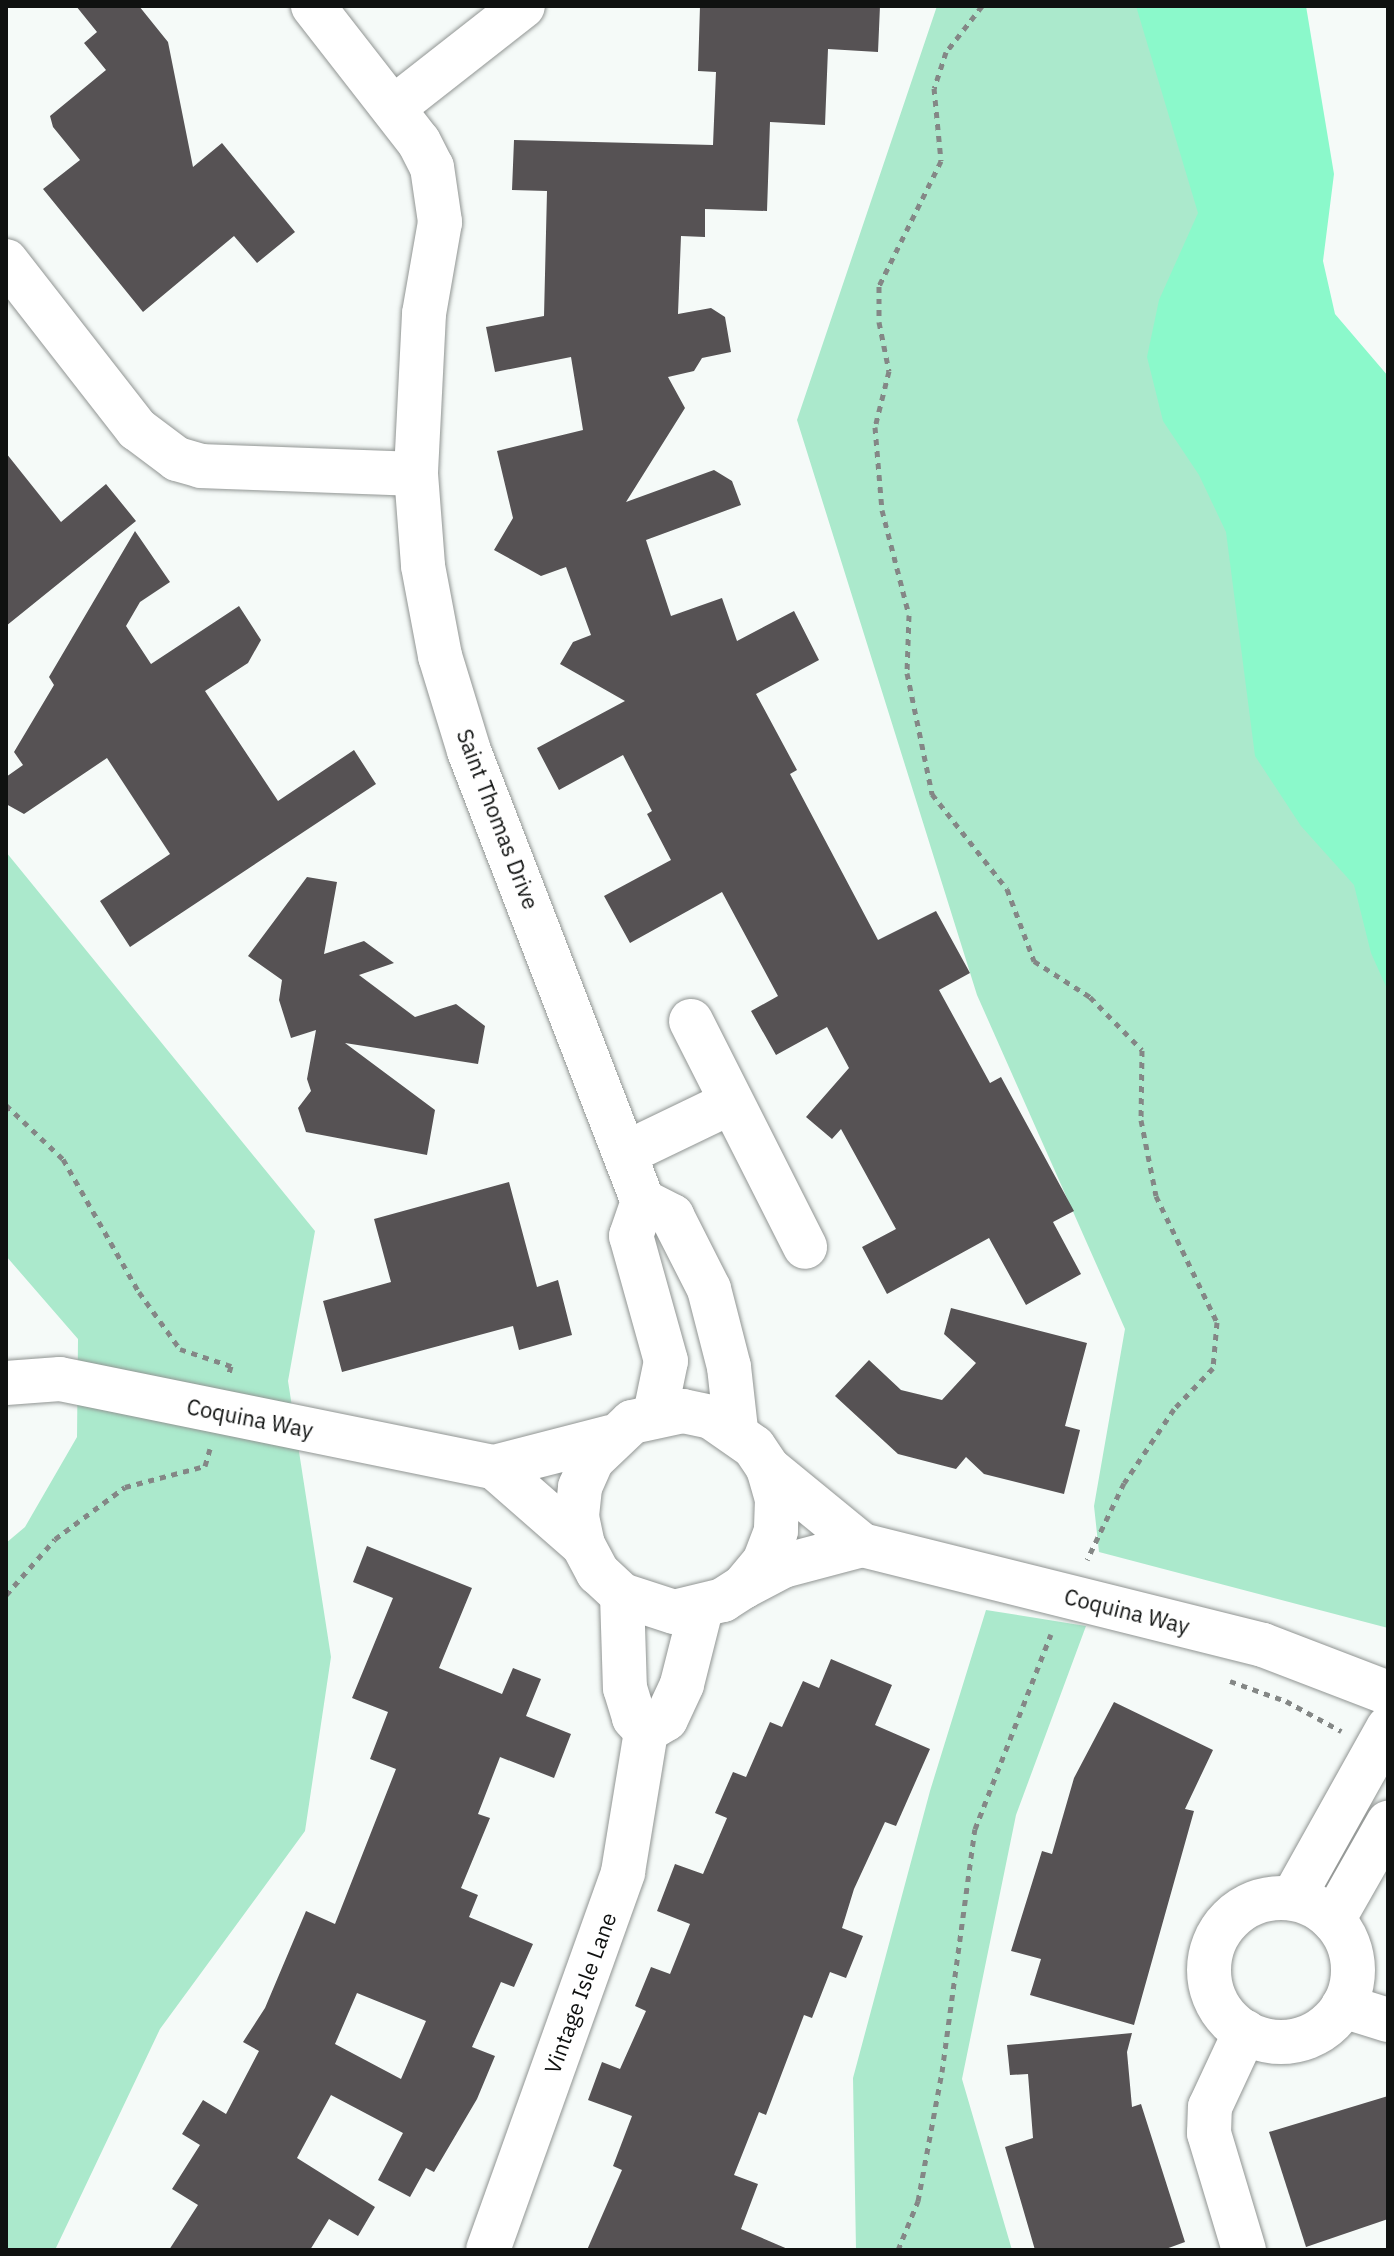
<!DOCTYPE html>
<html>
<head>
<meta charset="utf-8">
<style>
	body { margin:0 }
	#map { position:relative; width:1394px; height:2256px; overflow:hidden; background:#f5faf8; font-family:"IBM Plex Sans",sans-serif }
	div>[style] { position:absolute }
	.green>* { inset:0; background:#abe9cc }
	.water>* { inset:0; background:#8bf9cb }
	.building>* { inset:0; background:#565254 }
	.path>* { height:5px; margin-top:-2.5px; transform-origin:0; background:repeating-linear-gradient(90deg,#848786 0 6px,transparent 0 12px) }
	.roads { filter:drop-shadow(0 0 2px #919593) drop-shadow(0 0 2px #919593) }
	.minor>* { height:44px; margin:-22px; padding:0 22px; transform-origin:22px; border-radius:22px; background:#fff }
	.minor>.ring { margin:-22px; padding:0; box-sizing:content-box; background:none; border:44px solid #fff; border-radius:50% }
	span { translate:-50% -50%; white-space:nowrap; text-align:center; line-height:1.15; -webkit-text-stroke:8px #fff; paint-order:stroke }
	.street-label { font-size:22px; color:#0f1110 }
	.frame { position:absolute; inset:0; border:8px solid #0f1110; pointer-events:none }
</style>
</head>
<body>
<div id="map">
	<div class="green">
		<div style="clip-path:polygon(937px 6px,1233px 6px,1388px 686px,1388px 1628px,1099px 1552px,1094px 1506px,1125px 1329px,977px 995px,797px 420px)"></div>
		<div style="clip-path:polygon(6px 852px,315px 1231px,288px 1381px,331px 1657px,305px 1831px,160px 2029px,55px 2250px,6px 2250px,6px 1543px,25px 1527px,77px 1437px,78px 1339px,6px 1256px)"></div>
		<div style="clip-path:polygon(986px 1610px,1086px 1626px,1016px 1815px,962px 2079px,1012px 2250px,856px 2250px,853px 2078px,930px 1791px)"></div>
	</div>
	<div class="water">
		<div style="clip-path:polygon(1136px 6px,1306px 6px,1334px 174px,1323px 261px,1335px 314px,1388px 376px,1388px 991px,1371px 953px,1354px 885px,1301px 826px,1255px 756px,1226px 532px,1199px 475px,1163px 421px,1147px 357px,1159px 300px,1198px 213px)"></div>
	</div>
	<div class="building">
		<div style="clip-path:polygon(76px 6px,139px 6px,168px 42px,193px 167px,222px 143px,295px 232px,257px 263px,234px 236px,143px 312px,43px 189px,80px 160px,53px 127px,50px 116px,106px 70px,84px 43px,97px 32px)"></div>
		<div style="clip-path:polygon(700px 6px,880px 6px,878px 52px,828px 49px,825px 125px,770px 122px,767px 211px,705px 209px,705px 237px,681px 236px,678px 314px,711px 308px,725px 317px,731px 352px,702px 358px,694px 371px,668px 377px,685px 408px,626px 502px,714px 470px,732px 481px,741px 505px,646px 540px,671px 616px,722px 598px,737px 641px,794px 611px,819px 660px,756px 694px,797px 770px,790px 774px,878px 940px,936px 911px,970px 973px,939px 990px,990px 1083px,1001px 1077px,1074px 1211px,1053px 1222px,1081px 1274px,1026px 1305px,989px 1238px,887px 1294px,862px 1247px,896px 1229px,841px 1129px,832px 1139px,806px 1117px,849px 1068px,827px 1027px,776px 1055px,751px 1011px,778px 996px,722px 892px,630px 943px,604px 896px,671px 860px,647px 814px,652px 811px,623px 755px,559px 790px,537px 748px,625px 701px,560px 664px,573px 642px,591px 635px,566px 567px,541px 576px,494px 550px,513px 518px,497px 451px,583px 430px,571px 357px,495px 372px,486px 327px,544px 316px,547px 191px,512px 190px,514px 140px,713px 145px,716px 72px,698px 71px)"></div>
		<div style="clip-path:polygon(6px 453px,61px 522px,106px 484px,136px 521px,6px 626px)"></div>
		<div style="clip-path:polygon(135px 531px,170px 582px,140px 602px,126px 626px,151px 664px,239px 606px,261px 640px,248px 663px,205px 691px,278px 801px,354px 750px,376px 784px,130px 947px,100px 901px,170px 854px,107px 758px,24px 814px,6px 804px,6px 777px,23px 765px,14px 752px,54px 685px,49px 677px)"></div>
		<div style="clip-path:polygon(307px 877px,337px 882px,324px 954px,364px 941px,394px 963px,359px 975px,415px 1017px,456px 1004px,485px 1026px,478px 1064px,345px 1043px,435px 1110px,427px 1155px,306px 1132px,298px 1108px,311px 1091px,307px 1079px,316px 1030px,291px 1038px,279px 1000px,282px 980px,248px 956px)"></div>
		<div style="clip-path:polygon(509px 1182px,537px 1287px,558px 1280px,572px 1335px,519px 1350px,513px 1326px,342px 1372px,323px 1301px,391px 1282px,374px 1219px)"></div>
		<div style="clip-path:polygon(951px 1308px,1087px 1343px,1065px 1426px,1080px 1430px,1064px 1494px,984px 1474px,966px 1457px,956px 1469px,898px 1454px,835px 1396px,869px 1360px,901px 1390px,942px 1400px,976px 1363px,944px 1334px)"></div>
		<div style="clip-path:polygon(evenodd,367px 1546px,472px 1588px,439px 1668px,502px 1694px,513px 1668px,541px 1679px,526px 1716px,571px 1734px,554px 1778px,500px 1757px,478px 1814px,490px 1818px,461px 1888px,478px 1895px,469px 1917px,533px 1944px,514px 1987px,501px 1982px,472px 2047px,495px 2056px,477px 2099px,434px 2172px,426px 2168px,410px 2197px,378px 2180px,403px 2133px,331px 2095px,297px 2158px,375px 2207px,358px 2236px,329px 2219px,310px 2250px,169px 2250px,198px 2205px,172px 2189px,200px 2145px,182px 2134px,203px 2100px,226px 2114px,259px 2051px,243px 2042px,265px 2008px,306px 1911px,335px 1924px,396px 1769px,370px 1759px,388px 1712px,352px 1698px,393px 1598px,353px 1582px,367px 1546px,357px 1993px,426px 2021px,401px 2079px,335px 2044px,357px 1993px)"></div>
		<div style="clip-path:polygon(831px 1659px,892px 1685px,875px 1725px,930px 1749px,896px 1826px,885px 1822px,854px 1889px,842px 1928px,863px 1936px,846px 1978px,830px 1972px,812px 2018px,804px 2015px,766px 2115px,759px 2112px,734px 2175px,758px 2184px,741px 2229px,790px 2250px,587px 2250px,622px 2170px,613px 2166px,632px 2116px,588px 2100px,602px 2062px,620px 2069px,646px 2011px,635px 2006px,651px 1967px,670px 1974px,690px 1924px,657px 1911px,675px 1864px,703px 1874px,727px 1818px,715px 1813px,733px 1772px,746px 1777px,770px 1722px,782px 1727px,803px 1681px,819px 1688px)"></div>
		<div style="clip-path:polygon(1114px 1702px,1213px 1750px,1185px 1809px,1194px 1811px,1134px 2025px,1030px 1995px,1041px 1959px,1011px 1951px,1042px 1851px,1052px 1854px,1074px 1778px)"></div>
		<div style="clip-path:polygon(1132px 2033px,1127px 2052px,1132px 2107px,1141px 2104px,1185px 2242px,1163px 2250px,1035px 2250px,1005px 2147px,1033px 2138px,1028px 2074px,1010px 2075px,1007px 2045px)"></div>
		<div style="clip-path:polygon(1388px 2096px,1388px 2219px,1306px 2247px,1269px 2132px)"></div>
	</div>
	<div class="path">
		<div style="left:982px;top:6px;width:58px;rotate:128deg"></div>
		<div style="left:946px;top:52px;width:38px;rotate:108deg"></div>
		<div style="left:934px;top:88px;width:73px;rotate:84.5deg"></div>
		<div style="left:941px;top:161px;width:140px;rotate:116.4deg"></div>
		<div style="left:879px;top:286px;width:36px;rotate:90deg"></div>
		<div style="left:879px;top:322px;width:50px;rotate:78.5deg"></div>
		<div style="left:889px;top:371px;width:58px;rotate:104deg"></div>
		<div style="left:875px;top:427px;width:83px;rotate:85.2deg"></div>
		<div style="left:882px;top:510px;width:108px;rotate:75.6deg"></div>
		<div style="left:909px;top:615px;width:58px;rotate:92deg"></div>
		<div style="left:907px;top:673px;width:124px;rotate:78.3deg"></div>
		<div style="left:932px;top:794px;width:121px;rotate:51.7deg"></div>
		<div style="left:1007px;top:889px;width:77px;rotate:69.4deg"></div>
		<div style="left:1034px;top:961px;width:67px;rotate:32.7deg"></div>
		<div style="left:1090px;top:997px;width:74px;rotate:45.5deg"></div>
		<div style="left:1142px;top:1050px;width:70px;rotate:90.8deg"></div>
		<div style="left:1141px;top:1120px;width:77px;rotate:78.8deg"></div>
		<div style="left:1156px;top:1196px;width:140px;rotate:64.2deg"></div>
		<div style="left:1217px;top:1322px;width:46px;rotate:95deg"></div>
		<div style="left:1213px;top:1368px;width:57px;rotate:133.6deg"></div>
		<div style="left:1174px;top:1409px;width:89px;rotate:124deg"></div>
		<div style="left:1124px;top:1483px;width:85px;rotate:115.7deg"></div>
		<div style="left:6px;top:1105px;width:79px;rotate:43.5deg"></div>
		<div style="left:63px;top:1159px;width:153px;rotate:60.3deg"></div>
		<div style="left:139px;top:1292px;width:70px;rotate:54.3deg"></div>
		<div style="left:180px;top:1349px;width:54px;rotate:18.4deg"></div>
		<div style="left:231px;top:1366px;width:7px;rotate:106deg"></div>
		<div style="left:6px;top:1595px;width:74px;rotate:-48.8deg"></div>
		<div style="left:55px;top:1539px;width:87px;rotate:-36.6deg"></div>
		<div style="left:125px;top:1487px;width:83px;rotate:-14.7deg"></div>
		<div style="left:205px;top:1466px;width:18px;rotate:-74deg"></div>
		<div style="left:1230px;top:1681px;width:59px;rotate:19.7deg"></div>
		<div style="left:1286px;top:1701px;width:63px;rotate:28.6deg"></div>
		<div style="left:898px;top:2250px;width:53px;rotate:-67.8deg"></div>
		<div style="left:918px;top:2201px;width:131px;rotate:-79.5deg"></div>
		<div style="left:942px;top:2072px;width:245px;rotate:-82.3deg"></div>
		<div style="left:975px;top:1829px;width:209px;rotate:-68.7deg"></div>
	</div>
	<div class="roads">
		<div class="minor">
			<div style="left:313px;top:6px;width:172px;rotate:52.1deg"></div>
			<div style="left:419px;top:142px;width:28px;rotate:63deg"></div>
			<div style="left:432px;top:167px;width:56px;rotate:81.7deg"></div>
			<div style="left:440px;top:222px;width:93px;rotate:99.9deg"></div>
			<div style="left:424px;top:314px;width:160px;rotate:92.9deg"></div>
			<div style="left:416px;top:474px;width:92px;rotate:85.6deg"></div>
			<div style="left:423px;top:566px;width:92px;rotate:79.3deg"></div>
			<div style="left:440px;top:656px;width:99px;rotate:73deg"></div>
			<div style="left:469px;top:751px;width:482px;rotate:68.9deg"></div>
			<div style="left:393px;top:108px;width:165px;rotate:-38.1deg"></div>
			<div style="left:6px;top:261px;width:213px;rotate:52.1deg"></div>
			<div style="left:137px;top:429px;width:50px;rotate:36.9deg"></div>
			<div style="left:177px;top:459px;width:25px;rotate:16deg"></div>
			<div style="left:201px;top:466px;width:215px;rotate:2.1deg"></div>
			<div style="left:691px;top:1021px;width:253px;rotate:63.2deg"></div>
			<div style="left:628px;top:1152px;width:113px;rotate:-25.7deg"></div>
			<div style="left:6px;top:1383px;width:54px;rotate:-4.2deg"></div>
			<div style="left:60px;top:1379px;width:443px;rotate:11.5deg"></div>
			<div style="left:655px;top:1414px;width:54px;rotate:-78.3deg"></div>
			<div style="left:666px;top:1361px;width:130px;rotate:-105.6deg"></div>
			<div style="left:631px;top:1236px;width:37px;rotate:-71deg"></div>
			<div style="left:643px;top:1201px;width:33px;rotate:27deg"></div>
			<div style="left:672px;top:1216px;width:82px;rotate:63.1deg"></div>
			<div style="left:709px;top:1289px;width:81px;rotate:75.6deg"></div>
			<div style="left:729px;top:1367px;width:62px;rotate:83.6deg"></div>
			<div style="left:583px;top:1545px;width:30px;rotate:-102deg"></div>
			<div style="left:577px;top:1516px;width:29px;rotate:-84deg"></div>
			<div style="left:580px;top:1487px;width:30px;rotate:-66deg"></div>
			<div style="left:592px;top:1460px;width:55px;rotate:-43.5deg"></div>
			<div style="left:632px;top:1422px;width:52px;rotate:-12.2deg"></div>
			<div style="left:683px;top:1411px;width:29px;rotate:12deg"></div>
			<div style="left:711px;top:1417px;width:52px;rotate:34.9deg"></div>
			<div style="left:754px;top:1447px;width:25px;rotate:56deg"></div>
			<div style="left:768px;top:1468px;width:32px;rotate:74deg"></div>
			<div style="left:777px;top:1499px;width:32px;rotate:92deg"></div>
			<div style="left:776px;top:1531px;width:33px;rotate:111deg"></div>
			<div style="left:764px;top:1562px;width:33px;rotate:130deg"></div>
			<div style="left:743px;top:1587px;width:24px;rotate:147deg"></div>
			<div style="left:723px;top:1600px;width:50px;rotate:166.2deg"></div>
			<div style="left:674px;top:1612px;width:55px;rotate:-161.9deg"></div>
			<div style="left:622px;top:1595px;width:33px;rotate:-137deg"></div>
			<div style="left:598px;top:1573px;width:32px;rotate:-118deg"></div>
			<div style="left:583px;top:1545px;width:118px;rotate:-138.8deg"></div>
			<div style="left:494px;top:1467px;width:121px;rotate:-14.4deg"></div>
			<div style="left:862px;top:1545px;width:413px;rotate:14deg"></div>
			<div style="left:1263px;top:1645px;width:134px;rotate:21deg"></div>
			<div style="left:745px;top:1586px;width:43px;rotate:-27.8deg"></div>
			<div style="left:783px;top:1566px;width:82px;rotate:-14.9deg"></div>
			<div style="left:862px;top:1545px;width:122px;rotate:-140.7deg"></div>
			<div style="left:622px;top:1595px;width:93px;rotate:88.2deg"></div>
			<div style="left:625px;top:1688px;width:31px;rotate:73deg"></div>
			<div style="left:634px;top:1718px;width:18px;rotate:47deg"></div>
			<div style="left:646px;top:1731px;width:23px;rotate:-31deg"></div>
			<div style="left:666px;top:1719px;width:38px;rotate:-65deg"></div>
			<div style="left:682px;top:1684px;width:77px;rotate:-75.8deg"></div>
			<div style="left:1293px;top:1898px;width:195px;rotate:-60.8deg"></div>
			<div class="ring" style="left:1209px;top:1898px;width:100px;height:100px"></div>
			<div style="left:1333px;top:1920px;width:112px;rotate:-60.4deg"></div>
			<div style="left:1343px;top:2006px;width:47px;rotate:17.3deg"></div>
			<div style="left:488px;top:2250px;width:401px;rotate:-70.3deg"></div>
			<div style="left:623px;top:1872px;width:143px;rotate:-80.7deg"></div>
			<div style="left:1244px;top:2250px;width:122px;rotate:-106.7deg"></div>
			<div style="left:1209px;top:2133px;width:26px;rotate:-88deg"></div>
			<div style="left:1210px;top:2107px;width:83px;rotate:-65deg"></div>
		</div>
	</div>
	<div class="street-label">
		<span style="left:498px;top:819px;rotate:69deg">Saint Thomas Drive</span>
		<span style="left:250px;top:1418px;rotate:11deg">Coquina Way</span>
		<span style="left:1127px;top:1611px;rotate:14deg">Coquina Way</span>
		<span style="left:580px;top:1993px;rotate:-70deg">Vintage Isle Lane</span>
	</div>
	<div class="frame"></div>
</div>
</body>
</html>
